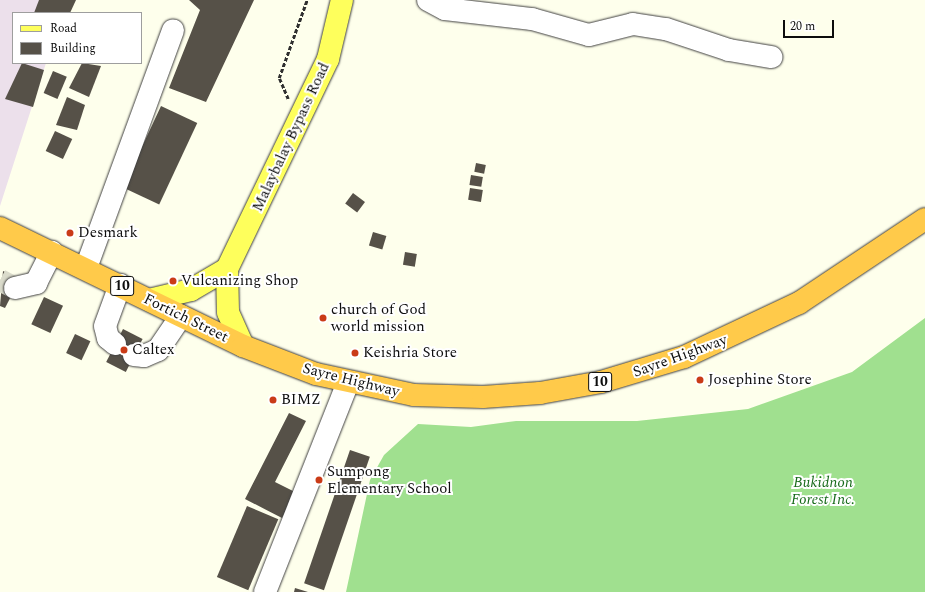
<!DOCTYPE html>
<html>
<head>
<meta charset="utf-8">
<style>
	body { margin:0 }
	#map { position:relative; width:925px; height:592px; overflow:hidden; background:#feffec; font-family:Spectral,serif }
	div>[style] { position:absolute }
	.industrial>* { inset:0; background:#ece0eb }
	.forest>* { inset:0; background:#a0e08f }
	.building>* { inset:0; background:#565148; transform-origin:0 0 }
	.minor-tunnel>* { height:22px; margin-top:-11px; transform-origin:0; background:repeating-linear-gradient(90deg,#dadbcb 0 22px,transparent 0 33px) }
	.path>* { height:2.5px; margin-top:-1.25px; transform-origin:0; background:repeating-linear-gradient(90deg,#2f2f2f 0 4px,transparent 0 6px) }
	.roads { filter:drop-shadow(0 0 1px #404040) drop-shadow(0 0 1px #404040) }
	.minor>* { height:22px; margin:-11px; padding:0 11px; transform-origin:11px; border-radius:11px; background:#fff }
	.major>* { height:22px; margin:-11px; padding:0 11px; transform-origin:11px; border-radius:11px; background:#feff5c }
	.highway>* { height:22px; margin:-11px; padding:0 11px; transform-origin:11px; border-radius:11px; background:#ffca4a }
	.dots>* { width:11px; height:11px; translate:-50% -50%; box-sizing:border-box; border:2px solid #fff; border-radius:50% }
	span { translate:-50% -50%; white-space:nowrap; text-align:center; line-height:1.15; -webkit-text-stroke:4px #fff; paint-order:stroke }
	.shield-label span { padding:1px 3px; background:#fff; border:1px solid; border-radius:3px; -webkit-text-stroke-width:0 }
	.shield-label { font-size:14px; color:#0d0d0d; font-weight:700 }
	.street-label { font-size:15px; color:#0d0d0d }
	.poi-label { font-size:15px; color:#0d0d0d }
	.left { translate:0 -50%; text-align:left }
	.park-label { font-size:15px; color:#176a1a; font-style:italic }
	.legend { position:absolute; left:12px; top:12px; width:130px; height:52px; box-sizing:border-box; background:#fff; border:1px solid #9e9e9e; margin:0; padding:5px 7px; list-style:none; font-size:12px; color:#0d0d0d }
	.legend li { display:flex; align-items:center; gap:8px; height:20px }
	.legend b { width:20px; border:1px solid #9e9e9e }
	.scale { position:absolute; left:783px; top:20px; width:51px; height:18px; box-sizing:border-box; border:2px solid #0d0d0d; border-top:0; padding-left:5px; font-size:12px; line-height:14px; white-space:nowrap; color:#0d0d0d; -webkit-text-stroke:3px #fff; paint-order:stroke }
</style>
</head>
<body>
<div id="map">
	<div class="industrial">
		<div style="clip-path:polygon(0 0,66px 0,62px 13px,13px 13px,13px 63px,46px 63px,0 206px)"></div>
	</div>
	<div class="forest">
		<div style="clip-path:polygon(925px 318px,925px 592px,346px 592px,370px 480px,384px 455px,418px 424px,471px 427px,516px 421px,637px 421px,748px 409px,852px 372px)"></div>
	</div>
	<div class="building">
		<div style="clip-path:polygon(39px 0,76px 0,70px 13px,34px 13px)"></div>
		<div style="clip-path:polygon(189px 0,254px 0,206px 102px,169px 88px,200px 10px)"></div>
		<div style="clip-path:polygon(22px 63px,44px 70px,33px 107px,5px 99px)"></div>
		<div style="clip-path:polygon(82px 63px,101px 66px,89px 97px,69px 88px)"></div>
		<div style="left:53px;top:71px;width:15px;height:24px;rotate:23deg"></div>
		<div style="clip-path:polygon(67px 97px,85px 105px,77px 130px,56px 125px)"></div>
		<div style="left:161px;top:106px;width:40px;height:90px;rotate:25deg"></div>
		<div style="left:55px;top:131px;width:19px;height:22px;rotate:25deg"></div>
		<div style="left:476px;top:163px;width:10px;height:9px;rotate:11deg"></div>
		<div style="left:471px;top:175px;width:12px;height:10px;rotate:9deg"></div>
		<div style="left:470px;top:188px;width:13px;height:12px;rotate:9deg"></div>
		<div style="left:353px;top:193px;width:15px;height:13px;rotate:37deg"></div>
		<div style="left:373px;top:232px;width:14px;height:14px;rotate:17deg"></div>
		<div style="left:405px;top:252px;width:12px;height:13px;rotate:9deg"></div>
		<div style="clip-path:polygon(3px 271px,20px 279px,5px 308px,0 306px)"></div>
		<div style="left:44px;top:297px;width:21px;height:30px;rotate:25deg"></div>
		<div style="left:123px;top:329px;width:22px;height:37px;rotate:27deg"></div>
		<div style="left:75px;top:334px;width:17px;height:21px;rotate:25deg"></div>
		<div style="clip-path:polygon(289px 413px,306px 421px,275px 482px,295px 492px,282px 518px,245px 499px)"></div>
		<div style="left:350px;top:450px;width:21px;height:141px;rotate:19deg"></div>
		<div style="left:247px;top:506px;width:34px;height:77px;rotate:23deg"></div>
		<div style="clip-path:polygon(295px 588px,308px 592px,294px 592px)"></div>
	</div>
	<div class="minor-tunnel">
		<div style="left:0;top:280px;width:17px;rotate:28deg"></div>
	</div>
	<div class="path">
		<div style="left:288px;top:99px;width:23px;rotate:-113deg"></div>
		<div style="left:279px;top:78px;width:83px;rotate:-70.3deg"></div>
	</div>
	<div class="roads">
		<div class="minor">
			<div style="left:428px;top:0;width:19px;rotate:28deg"></div>
			<div style="left:445px;top:9px;width:88px;rotate:6.6deg"></div>
			<div style="left:532px;top:19px;width:59px;rotate:15.7deg"></div>
			<div style="left:589px;top:35px;width:45px;rotate:-14deg"></div>
			<div style="left:633px;top:24px;width:33px;rotate:9deg"></div>
			<div style="left:666px;top:29px;width:66px;rotate:18.4deg"></div>
			<div style="left:729px;top:50px;width:43px;rotate:9.5deg"></div>
			<div style="left:86px;top:268px;width:253px;rotate:-69.9deg"></div>
			<div style="left:15px;top:288px;width:22px;rotate:-13deg"></div>
			<div style="left:36px;top:283px;width:35px;rotate:-63deg"></div>
			<div style="left:115px;top:344px;width:9px;rotate:-139deg"></div>
			<div style="left:108px;top:338px;width:12px;rotate:-104deg"></div>
			<div style="left:105px;top:326px;width:44px;rotate:-69.9deg"></div>
			<div style="left:134px;top:355px;width:10px;rotate:6deg"></div>
			<div style="left:144px;top:356px;width:15px;rotate:-23deg"></div>
			<div style="left:158px;top:350px;width:41px;rotate:-55.9deg"></div>
			<div style="left:265px;top:592px;width:226px;rotate:-68.4deg"></div>
		</div>
		<div class="major">
			<div style="left:149px;top:300px;width:43px;rotate:-13.4deg"></div>
			<div style="left:191px;top:290px;width:42px;rotate:-30.3deg"></div>
			<div style="left:243px;top:346px;width:37px;rotate:-114deg"></div>
			<div style="left:228px;top:312px;width:43px;rotate:-91.3deg"></div>
			<div style="left:227px;top:269px;width:233px;rotate:-64.3deg"></div>
			<div style="left:328px;top:59px;width:61px;rotate:-76.7deg"></div>
		</div>
		<div class="highway">
			<div style="left:0;top:228px;width:270px;rotate:25.9deg"></div>
			<div style="left:243px;top:346px;width:78px;rotate:21deg"></div>
			<div style="left:316px;top:374px;width:100px;rotate:12.1deg"></div>
			<div style="left:414px;top:395px;width:69px;rotate:1.7deg"></div>
			<div style="left:483px;top:397px;width:57px;rotate:-4deg"></div>
			<div style="left:540px;top:393px;width:62px;rotate:-10.2deg"></div>
			<div style="left:601px;top:382px;width:87px;rotate:-16.8deg"></div>
			<div style="left:684px;top:357px;width:127px;rotate:-25.2deg"></div>
			<div style="left:799px;top:303px;width:151px;rotate:-33.7deg"></div>
		</div>
	</div>
	<div class="dots">
		<div style="left:70px;top:233px;background:#ca3b17"></div>
		<div style="left:173px;top:281px;background:#ca3b17"></div>
		<div style="left:323px;top:318px;background:#ca3b17"></div>
		<div style="left:124px;top:350px;background:#ca3b17"></div>
		<div style="left:355px;top:353px;background:#ca3b17"></div>
		<div style="left:700px;top:380px;background:#ca3b17"></div>
		<div style="left:273px;top:400px;background:#ca3b17"></div>
		<div style="left:319px;top:480px;background:#ca3b17"></div>
	</div>
	<div class="shield-label">
		<span style="left:122px;top:286px">10</span>
		<span style="left:600px;top:382px">10</span>
	</div>
	<div class="street-label">
		<span style="left:291px;top:137px;rotate:-65deg">Malaybalay Bypass Road</span>
		<span style="left:186px;top:318px;rotate:26deg">Fortich Street</span>
		<span style="left:680px;top:356px;rotate:-20deg">Sayre Highway</span>
		<span style="left:351px;top:380px;rotate:14deg">Sayre Highway</span>
	</div>
	<div class="poi-label">
		<span class="left" style="left:78px;top:233px">Desmark</span>
		<span class="left" style="left:181px;top:281px">Vulcanizing Shop</span>
		<span class="left" style="left:331px;top:318px">church of God<br>world mission</span>
		<span class="left" style="left:132px;top:350px">Caltex</span>
		<span class="left" style="left:363px;top:353px">Keishria Store</span>
		<span class="left" style="left:708px;top:380px">Josephine Store</span>
		<span class="left" style="left:281px;top:400px">BIMZ</span>
		<span class="left" style="left:327px;top:480px">Sumpong<br>Elementary School</span>
	</div>
	<div class="park-label">
		<span style="left:823px;top:491px">Bukidnon<br>Forest Inc.</span>
	</div>
	<ul class="legend">
	<li><b style="height:5px;background:#feff5c"></b>Road</li>
	<li><b style="height:11px;background:#565148"></b>Building</li>
	</ul>
	<div class="scale">20 m</div>
</div>
</body>
</html>
